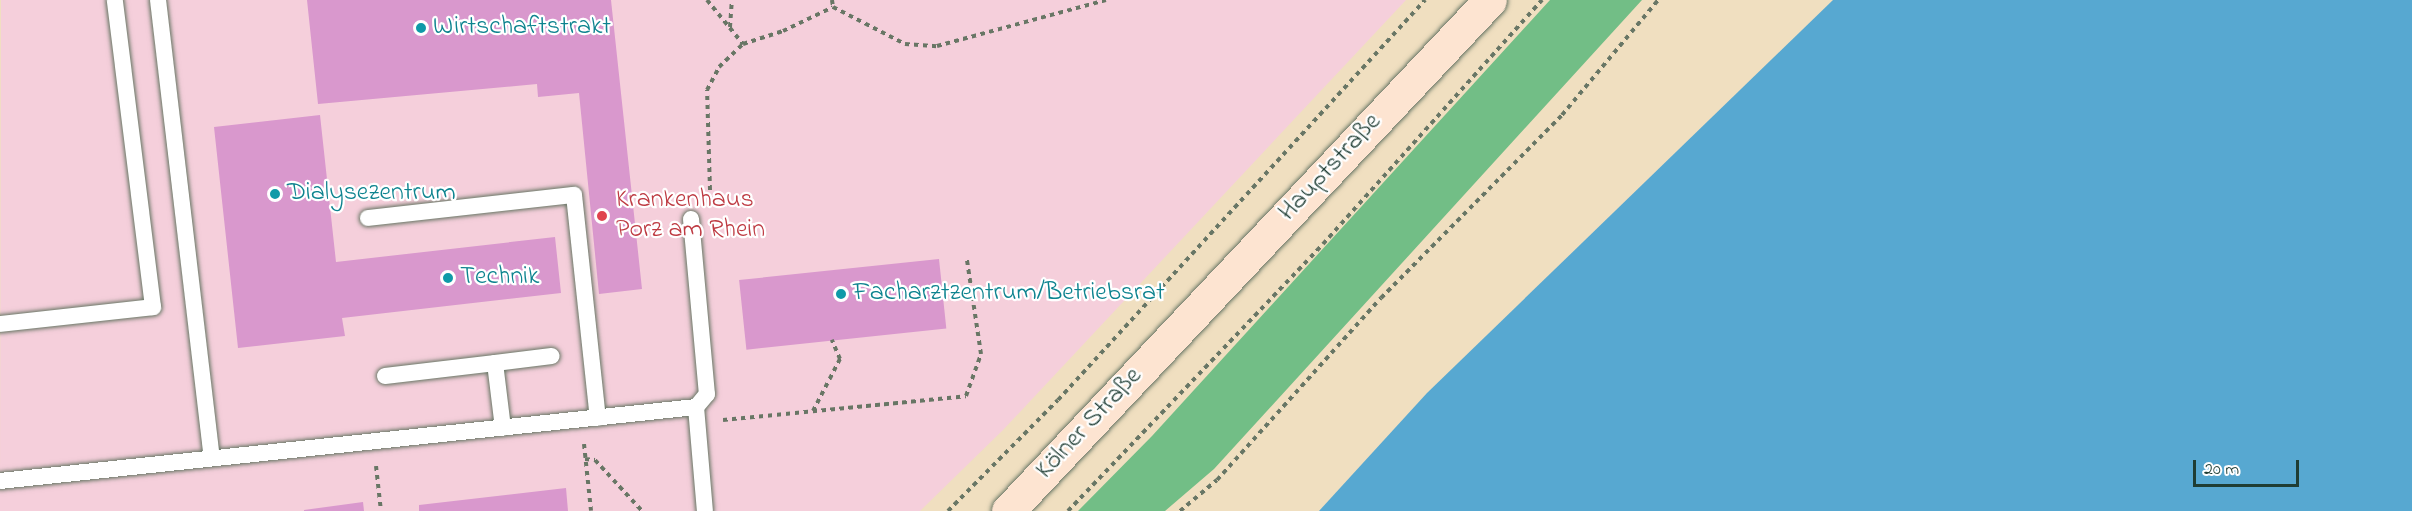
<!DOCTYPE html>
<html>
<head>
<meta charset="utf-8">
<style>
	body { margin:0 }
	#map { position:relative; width:2412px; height:511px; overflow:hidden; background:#f0dfc0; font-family:"Indie Flower",sans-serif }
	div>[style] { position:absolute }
	.built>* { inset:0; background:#f5cfdb }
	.forest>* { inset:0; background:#72be86 }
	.water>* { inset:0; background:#57a8d1 }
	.building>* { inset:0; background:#d998cd; transform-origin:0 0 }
	.path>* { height:4px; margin-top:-2px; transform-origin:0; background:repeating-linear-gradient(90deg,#687665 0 4.5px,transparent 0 9px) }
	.roads { filter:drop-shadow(0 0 2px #687665) drop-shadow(0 0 2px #687665) }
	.lane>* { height:16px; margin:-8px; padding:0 8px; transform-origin:8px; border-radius:8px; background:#fff }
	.secondary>* { height:33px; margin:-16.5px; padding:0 16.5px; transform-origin:16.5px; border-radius:16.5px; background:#fde4d1 }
	.dots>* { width:16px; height:16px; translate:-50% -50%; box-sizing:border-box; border:3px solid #fff; border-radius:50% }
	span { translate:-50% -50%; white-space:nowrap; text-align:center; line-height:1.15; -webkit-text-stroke:4.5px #fff; paint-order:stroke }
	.culture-label { font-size:26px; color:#0d838f }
	.left { translate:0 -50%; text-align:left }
	.street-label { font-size:26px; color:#1f3d34 }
	.health-label { font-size:26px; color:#be3a42 }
	.scale { position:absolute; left:2193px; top:460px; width:106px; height:27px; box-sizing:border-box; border:3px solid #1f3d34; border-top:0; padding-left:8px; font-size:18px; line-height:21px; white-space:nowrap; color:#1f3d34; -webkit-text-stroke:4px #fff; paint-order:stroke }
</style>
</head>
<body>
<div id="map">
	<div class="built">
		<div style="clip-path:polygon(1px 0,1406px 0,1003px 430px,920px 511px,0 511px)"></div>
	</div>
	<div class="forest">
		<div style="clip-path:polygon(1550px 0,1642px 0,1214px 469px,1165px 511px,1078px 511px,1152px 436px)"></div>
	</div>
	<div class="water">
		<div style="clip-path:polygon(1833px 0,2412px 0,2412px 511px,1319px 511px,1427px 393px)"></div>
	</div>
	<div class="building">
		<div style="clip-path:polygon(307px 0,611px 0,642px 289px,599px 294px,579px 93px,538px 97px,537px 84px,318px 104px)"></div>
		<div style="clip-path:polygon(320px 115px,336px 262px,555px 237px,561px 293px,342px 318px,345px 336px,238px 348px,214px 127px)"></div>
		<div style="left:939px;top:259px;width:70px;height:201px;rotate:84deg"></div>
		<div style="clip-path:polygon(566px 488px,568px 511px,419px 511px,419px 505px)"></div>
		<div style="clip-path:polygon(363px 502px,364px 511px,304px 511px,304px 510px)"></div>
	</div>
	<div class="path">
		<div style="left:707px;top:0;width:57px;rotate:50.7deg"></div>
		<div style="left:832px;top:0;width:7px;rotate:82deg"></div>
		<div style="left:730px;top:27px;width:27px;rotate:-86deg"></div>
		<div style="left:706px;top:197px;width:8px;rotate:-60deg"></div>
		<div style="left:710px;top:190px;width:100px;rotate:-91.7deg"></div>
		<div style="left:707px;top:90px;width:26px;rotate:-62deg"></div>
		<div style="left:719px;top:67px;width:33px;rotate:-44deg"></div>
		<div style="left:743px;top:44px;width:42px;rotate:-18deg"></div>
		<div style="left:783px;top:31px;width:55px;rotate:-25.6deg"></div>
		<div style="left:833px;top:7px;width:81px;rotate:27.2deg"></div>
		<div style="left:905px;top:44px;width:32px;rotate:4deg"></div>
		<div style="left:937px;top:46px;width:175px;rotate:-15.2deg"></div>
		<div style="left:813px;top:411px;width:59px;rotate:-62.6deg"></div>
		<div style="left:840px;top:359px;width:21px;rotate:-113deg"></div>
		<div style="left:723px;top:420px;width:244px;rotate:-5.6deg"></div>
		<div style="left:966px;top:396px;width:45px;rotate:-70.3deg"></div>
		<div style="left:981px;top:354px;width:95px;rotate:-98.5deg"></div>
		<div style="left:584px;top:444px;width:67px;rotate:84deg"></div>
		<div style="left:585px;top:459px;width:10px;rotate:6deg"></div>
		<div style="left:595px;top:460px;width:69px;rotate:47.3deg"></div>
		<div style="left:376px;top:466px;width:45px;rotate:83.7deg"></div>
		<div style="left:948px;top:511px;width:156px;rotate:-45.3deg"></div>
		<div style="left:1058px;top:400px;width:543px;rotate:-47.46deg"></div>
		<div style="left:1068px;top:511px;width:369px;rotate:-46.3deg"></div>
		<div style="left:1323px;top:244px;width:328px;rotate:-48.1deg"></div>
		<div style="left:1180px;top:511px;width:48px;rotate:-40deg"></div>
		<div style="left:1217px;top:480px;width:245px;rotate:-48deg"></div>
		<div style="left:1381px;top:298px;width:257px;rotate:-45.3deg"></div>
		<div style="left:1562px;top:115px;width:150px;rotate:-50.1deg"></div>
	</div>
	<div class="roads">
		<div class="lane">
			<div style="left:158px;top:0;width:461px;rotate:83.3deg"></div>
			<div style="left:368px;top:218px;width:207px;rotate:-6.4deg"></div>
			<div style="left:574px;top:195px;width:224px;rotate:83.9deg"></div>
			<div style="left:691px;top:219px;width:176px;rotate:84.8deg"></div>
			<div style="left:707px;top:394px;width:17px;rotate:130deg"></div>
			<div style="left:696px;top:407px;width:104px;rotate:85.1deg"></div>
			<div style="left:0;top:324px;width:154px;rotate:-6.3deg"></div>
			<div style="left:153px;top:307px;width:309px;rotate:-97.1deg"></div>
			<div style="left:495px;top:363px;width:57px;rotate:-7deg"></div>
			<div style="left:385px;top:376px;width:111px;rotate:-6.7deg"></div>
			<div style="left:495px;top:363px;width:65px;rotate:83deg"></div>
			<div style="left:0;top:481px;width:700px;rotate:-6.07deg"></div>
		</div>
		<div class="secondary">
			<div style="left:1008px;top:511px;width:702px;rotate:-46.67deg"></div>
		</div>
	</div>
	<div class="dots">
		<div style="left:421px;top:28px;background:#0f9aa8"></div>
		<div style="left:275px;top:194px;background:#0f9aa8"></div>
		<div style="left:602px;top:216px;background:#e0444e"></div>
		<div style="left:448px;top:278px;background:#0f9aa8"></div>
		<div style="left:841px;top:294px;background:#0f9aa8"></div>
	</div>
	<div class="culture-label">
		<span class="left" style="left:433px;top:28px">Wirtschaftstrakt</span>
		<span class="left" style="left:287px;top:194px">Dialysezentrum</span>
		<span class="left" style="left:460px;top:278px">Technik</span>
		<span class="left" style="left:853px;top:294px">Facharztzentrum/Betriebsrat</span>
	</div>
	<div class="street-label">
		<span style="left:1331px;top:168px;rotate:-47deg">Hauptstraße</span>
		<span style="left:1090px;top:424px;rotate:-47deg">Kölner Straße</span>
	</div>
	<div class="health-label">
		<span class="left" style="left:616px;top:216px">Krankenhaus<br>Porz am Rhein</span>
	</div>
	<div class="scale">20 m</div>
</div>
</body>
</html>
